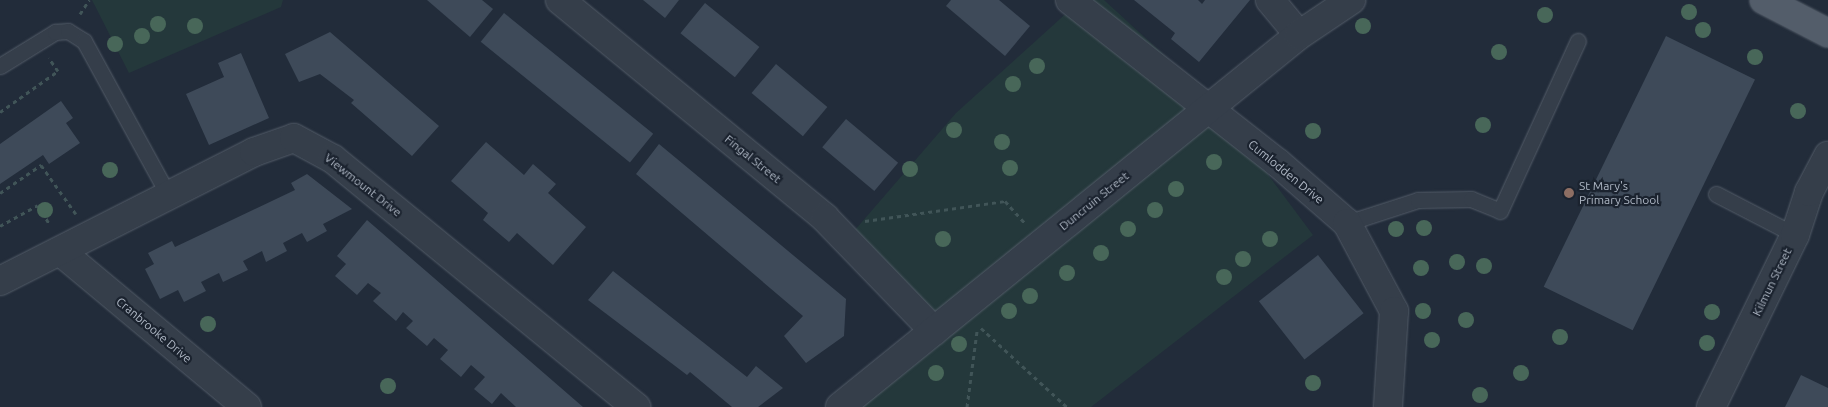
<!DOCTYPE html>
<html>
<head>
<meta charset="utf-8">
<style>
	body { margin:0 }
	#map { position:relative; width:1828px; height:407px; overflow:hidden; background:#222c3a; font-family:Ubuntu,sans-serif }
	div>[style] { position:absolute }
	.green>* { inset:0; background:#24383b }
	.building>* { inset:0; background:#3e4a59; transform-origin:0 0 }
	.path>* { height:3px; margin-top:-1.5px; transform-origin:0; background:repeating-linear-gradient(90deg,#415558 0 4px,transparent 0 8px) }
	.roads { filter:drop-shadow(0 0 1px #535c68) drop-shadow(0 0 1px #535c68) }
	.service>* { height:15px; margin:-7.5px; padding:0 7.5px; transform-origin:7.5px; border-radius:7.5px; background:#353e4a }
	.minor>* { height:28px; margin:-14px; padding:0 14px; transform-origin:14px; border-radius:14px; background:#353e4a }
	.primary>* { height:28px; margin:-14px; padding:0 14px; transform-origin:14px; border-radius:14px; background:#535d6a }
	.trees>* { width:16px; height:16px; margin:-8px; border-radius:50%; background:#486759 }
	.dots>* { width:14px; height:14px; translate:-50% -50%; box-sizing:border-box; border:2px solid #1b232f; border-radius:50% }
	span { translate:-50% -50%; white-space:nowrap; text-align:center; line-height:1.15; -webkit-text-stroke:4.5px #1b232f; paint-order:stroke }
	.street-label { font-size:12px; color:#b0b9c6 }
	.poi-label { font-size:12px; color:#b0b9c6 }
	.left { translate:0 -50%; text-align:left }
</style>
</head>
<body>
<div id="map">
	<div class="green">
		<div style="clip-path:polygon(92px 0,283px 0,281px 7px,129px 73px)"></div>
		<div style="clip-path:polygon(1081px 0,1104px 0,1211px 98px,1313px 235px,1091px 407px,861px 407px,936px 348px,842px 245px,956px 113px)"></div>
	</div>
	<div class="building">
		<div style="clip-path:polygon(427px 0,482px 0,493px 9px,470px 37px)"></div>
		<div style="clip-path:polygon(643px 0,679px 0,665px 18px)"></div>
		<div style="clip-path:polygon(951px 0,999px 0,1030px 26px,1005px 56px,946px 6px)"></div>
		<div style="clip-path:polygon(1134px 0,1198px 0,1202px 4px,1205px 0,1250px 0,1199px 62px,1171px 39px,1175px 33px)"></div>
		<div style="left:705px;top:3px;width:70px;height:39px;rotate:39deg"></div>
		<div style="left:504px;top:13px;width:192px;height:37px;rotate:39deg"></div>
		<div style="clip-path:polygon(330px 32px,439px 126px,412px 156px,351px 103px,354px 100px,320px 74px,299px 82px,285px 54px)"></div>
		<div style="left:1666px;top:36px;width:99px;height:279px;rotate:26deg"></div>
		<div style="clip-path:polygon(241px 53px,269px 118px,209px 145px,186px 94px,224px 77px,218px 63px)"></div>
		<div style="left:776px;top:64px;width:67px;height:38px;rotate:40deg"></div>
		<div style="clip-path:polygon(61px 101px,73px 118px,66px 123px,80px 143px,49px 164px,43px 155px,0 184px,0 144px)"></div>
		<div style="left:846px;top:119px;width:68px;height:37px;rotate:40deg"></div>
		<div style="clip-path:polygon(486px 142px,524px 175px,533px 164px,556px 184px,548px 193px,586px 227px,553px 265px,517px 233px,509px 242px,483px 220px,488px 213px,451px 181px)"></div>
		<div style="clip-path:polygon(659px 144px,846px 299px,844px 336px,806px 363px,784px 336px,803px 316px,636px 174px)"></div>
		<div style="clip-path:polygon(307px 174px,352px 209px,323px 224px,327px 231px,307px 242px,302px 233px,283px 243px,287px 251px,266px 262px,262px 251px,243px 261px,248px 270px,223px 282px,219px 273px,201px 282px,206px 291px,184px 302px,178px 290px,160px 299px,145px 269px,154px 264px,148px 253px,172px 241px,175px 247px,295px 190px,291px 183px)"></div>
		<div style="clip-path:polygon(367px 220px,583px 407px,516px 407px,501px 393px,492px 404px,474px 389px,485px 377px,471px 365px,461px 377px,440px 359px,448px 350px,434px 338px,427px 346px,406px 328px,413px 321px,403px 312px,396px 321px,373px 301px,381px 293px,368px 283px,357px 295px,335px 276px,346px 264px,337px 256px)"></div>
		<div style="left:1318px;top:255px;width:74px;height:75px;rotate:52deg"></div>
		<div style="clip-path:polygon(613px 271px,747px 377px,756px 366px,783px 388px,758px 407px,732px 407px,690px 372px,687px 375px,588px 300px)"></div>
		<div style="clip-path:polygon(1801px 375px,1828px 388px,1828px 407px,1785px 407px)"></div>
	</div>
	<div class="path">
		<div style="left:80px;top:14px;width:17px;rotate:-57deg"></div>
		<div style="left:0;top:112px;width:71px;rotate:-35.3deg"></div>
		<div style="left:58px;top:71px;width:16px;rotate:-125deg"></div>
		<div style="left:0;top:193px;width:50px;rotate:-34.3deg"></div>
		<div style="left:41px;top:165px;width:60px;rotate:54.5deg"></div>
		<div style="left:865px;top:221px;width:141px;rotate:-8.1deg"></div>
		<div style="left:1005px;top:201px;width:30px;rotate:48deg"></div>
		<div style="left:0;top:226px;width:43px;rotate:-28.9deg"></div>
		<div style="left:38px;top:205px;width:23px;rotate:59deg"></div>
		<div style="left:981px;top:328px;width:117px;rotate:42.6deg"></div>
		<div style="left:967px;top:407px;width:77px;rotate:-82.5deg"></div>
	</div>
	<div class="roads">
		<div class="service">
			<div style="left:0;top:66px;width:65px;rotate:-31.7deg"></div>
			<div style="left:55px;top:32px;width:13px;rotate:-4deg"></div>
			<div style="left:68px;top:31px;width:19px;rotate:32deg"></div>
			<div style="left:84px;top:41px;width:177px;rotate:61.3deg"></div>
			<div style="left:1716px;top:194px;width:89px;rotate:27.4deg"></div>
			<div style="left:1347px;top:223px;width:75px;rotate:-17.9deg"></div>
			<div style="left:1418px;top:200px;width:53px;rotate:-1.1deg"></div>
			<div style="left:1471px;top:199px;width:31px;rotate:22deg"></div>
			<div style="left:1500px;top:211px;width:187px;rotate:-65.4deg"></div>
		</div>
		<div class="minor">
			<div style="left:560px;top:0;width:343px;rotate:39.4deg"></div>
			<div style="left:825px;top:218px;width:157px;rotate:46deg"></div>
			<div style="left:1070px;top:0;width:264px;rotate:38.1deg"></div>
			<div style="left:1278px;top:163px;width:91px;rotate:41deg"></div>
			<div style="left:1347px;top:223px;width:100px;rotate:61.9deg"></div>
			<div style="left:1394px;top:311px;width:96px;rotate:93.6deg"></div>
			<div style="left:1270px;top:0;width:45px;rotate:50.4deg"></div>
			<div style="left:61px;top:252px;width:242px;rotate:39.8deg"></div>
			<div style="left:0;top:281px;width:285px;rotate:-26.9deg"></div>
			<div style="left:254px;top:152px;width:42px;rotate:-19.3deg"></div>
			<div style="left:294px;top:138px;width:44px;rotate:28.3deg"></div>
			<div style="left:333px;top:159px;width:392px;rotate:39.3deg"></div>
			<div style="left:840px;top:407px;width:591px;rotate:-39.02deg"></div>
			<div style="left:1299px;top:35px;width:63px;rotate:-33.9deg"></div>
			<div style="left:1711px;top:407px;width:191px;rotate:-64deg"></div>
			<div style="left:1795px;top:235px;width:45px;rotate:-72deg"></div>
			<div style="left:1809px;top:192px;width:41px;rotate:-62.2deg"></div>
		</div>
		<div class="primary">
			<div style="left:1764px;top:0;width:72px;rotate:27.3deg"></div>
		</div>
	</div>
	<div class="trees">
		<div style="left:1689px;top:12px"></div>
		<div style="left:1545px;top:15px"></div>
		<div style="left:158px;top:24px"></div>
		<div style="left:195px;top:26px"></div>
		<div style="left:1363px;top:26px"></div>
		<div style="left:1703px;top:30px"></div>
		<div style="left:142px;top:36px"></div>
		<div style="left:115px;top:44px"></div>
		<div style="left:1499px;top:52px"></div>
		<div style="left:1755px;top:57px"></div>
		<div style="left:1037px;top:66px"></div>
		<div style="left:1013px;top:84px"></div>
		<div style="left:1798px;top:111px"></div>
		<div style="left:1483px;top:125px"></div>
		<div style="left:954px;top:130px"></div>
		<div style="left:1313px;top:131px"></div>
		<div style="left:1002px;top:142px"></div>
		<div style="left:1214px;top:162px"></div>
		<div style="left:1010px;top:168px"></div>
		<div style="left:910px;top:169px"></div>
		<div style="left:110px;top:170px"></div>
		<div style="left:1176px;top:189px"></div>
		<div style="left:45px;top:210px"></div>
		<div style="left:1155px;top:210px"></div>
		<div style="left:1424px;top:228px"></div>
		<div style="left:1128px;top:229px"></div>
		<div style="left:1396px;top:229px"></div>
		<div style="left:943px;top:239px"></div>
		<div style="left:1270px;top:239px"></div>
		<div style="left:1101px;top:253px"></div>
		<div style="left:1243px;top:259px"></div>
		<div style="left:1457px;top:262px"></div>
		<div style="left:1484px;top:266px"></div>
		<div style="left:1421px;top:268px"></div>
		<div style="left:1067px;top:273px"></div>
		<div style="left:1224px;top:277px"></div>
		<div style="left:1030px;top:296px"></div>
		<div style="left:1009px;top:311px"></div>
		<div style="left:1423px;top:311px"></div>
		<div style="left:1712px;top:312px"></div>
		<div style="left:1466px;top:320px"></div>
		<div style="left:208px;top:324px"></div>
		<div style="left:1560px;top:337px"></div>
		<div style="left:1432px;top:340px"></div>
		<div style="left:1707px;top:343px"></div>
		<div style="left:959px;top:344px"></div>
		<div style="left:936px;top:373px"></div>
		<div style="left:1521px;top:373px"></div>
		<div style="left:1313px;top:383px"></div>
		<div style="left:388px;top:386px"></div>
		<div style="left:1480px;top:395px"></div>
	</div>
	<div class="dots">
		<div style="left:1569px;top:193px;background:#8d6e63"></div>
	</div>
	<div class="street-label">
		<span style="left:753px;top:159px;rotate:39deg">Fingal Street</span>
		<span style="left:1286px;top:172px;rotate:39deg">Cumlodden Drive</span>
		<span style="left:363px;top:185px;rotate:38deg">Viewmount Drive</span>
		<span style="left:1094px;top:201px;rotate:-39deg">Duncruin Street</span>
		<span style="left:1772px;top:282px;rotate:-64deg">Kilmun Street</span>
		<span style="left:154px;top:330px;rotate:40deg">Cranbrooke Drive</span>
	</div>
	<div class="poi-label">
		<span class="left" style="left:1579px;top:193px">St Mary's<br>Primary School</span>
	</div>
</div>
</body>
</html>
